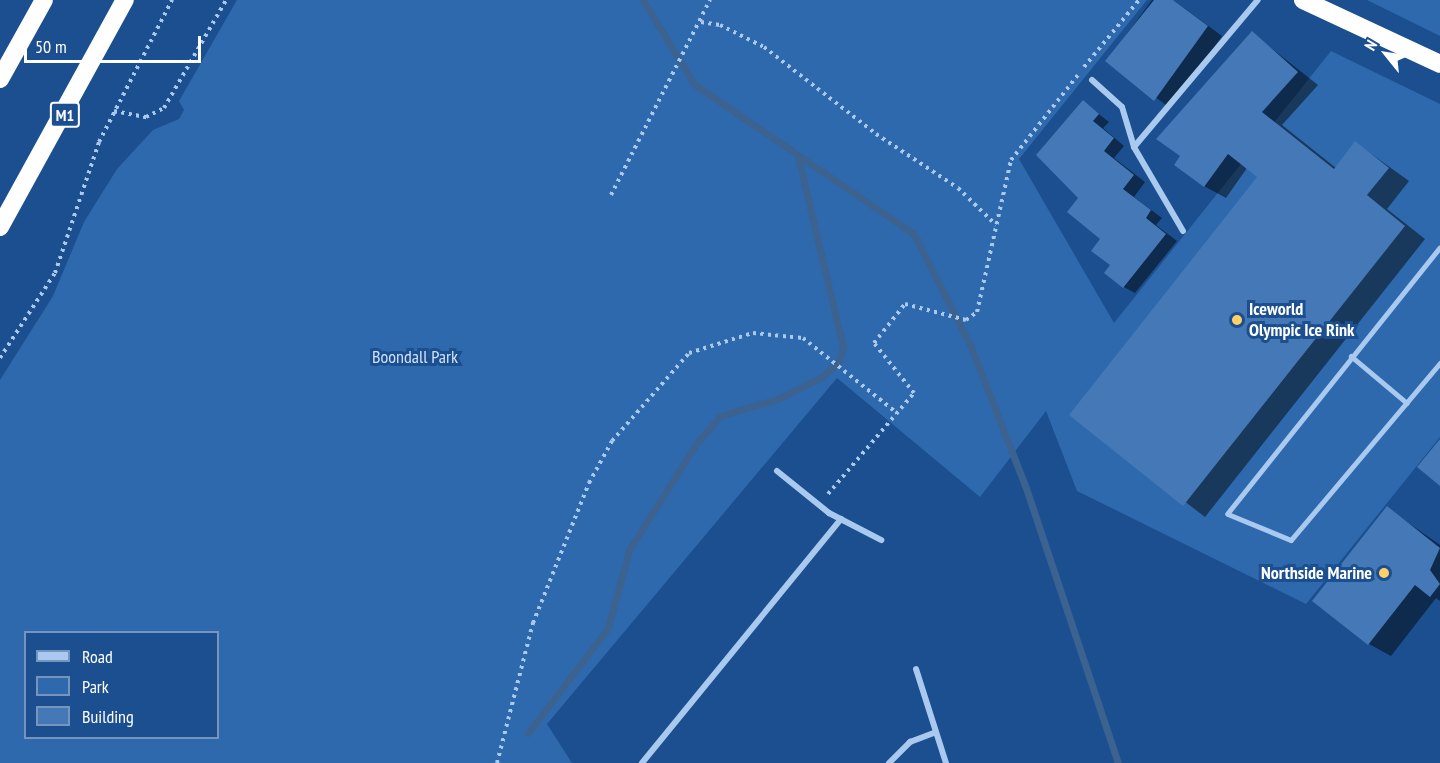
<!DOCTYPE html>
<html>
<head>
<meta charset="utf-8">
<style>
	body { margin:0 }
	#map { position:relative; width:1440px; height:763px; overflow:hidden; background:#1b4f8f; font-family:"PT Sans Narrow",sans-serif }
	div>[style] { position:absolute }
	.green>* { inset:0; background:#2e69ad }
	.shadow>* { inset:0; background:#0007 }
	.stream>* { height:7px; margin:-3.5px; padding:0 3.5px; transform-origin:3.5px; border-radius:3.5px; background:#3c6290 }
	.building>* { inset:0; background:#4478b7 }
	.path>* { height:4px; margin-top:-2px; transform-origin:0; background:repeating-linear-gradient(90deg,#a9c9ee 0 3px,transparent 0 7.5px) }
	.lane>* { height:4.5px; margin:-2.25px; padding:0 2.25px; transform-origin:2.25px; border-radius:2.25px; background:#a9c9ee }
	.street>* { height:6px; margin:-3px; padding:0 3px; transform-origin:3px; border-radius:3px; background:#a9c9ee }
	.highway>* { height:18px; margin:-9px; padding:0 9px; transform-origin:9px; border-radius:9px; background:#fff }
	.dots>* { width:16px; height:16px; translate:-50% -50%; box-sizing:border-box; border:3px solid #1b4f8f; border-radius:50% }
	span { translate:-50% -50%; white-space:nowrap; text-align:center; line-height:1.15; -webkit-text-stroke:6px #1b4f8f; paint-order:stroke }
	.shield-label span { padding:2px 4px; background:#1b4f8f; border:2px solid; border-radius:4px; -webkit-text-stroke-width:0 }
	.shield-label { font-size:16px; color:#fff; font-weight:700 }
	.poi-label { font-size:18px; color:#fff; font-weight:700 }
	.left { translate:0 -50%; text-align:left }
	.right { translate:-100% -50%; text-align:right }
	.park-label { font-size:18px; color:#cfe3fa }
	.legend { position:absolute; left:24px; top:631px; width:195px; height:108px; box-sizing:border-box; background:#1b4f8f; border:2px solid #7695bc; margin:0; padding:8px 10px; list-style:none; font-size:18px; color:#fff }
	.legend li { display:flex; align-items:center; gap:12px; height:30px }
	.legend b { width:30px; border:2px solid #7695bc }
	.north { position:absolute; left:1356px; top:24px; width:60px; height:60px; -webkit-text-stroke:4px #1b4f8f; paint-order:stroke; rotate:300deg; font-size:16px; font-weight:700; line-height:24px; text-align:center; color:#fff }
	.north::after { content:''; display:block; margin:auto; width:21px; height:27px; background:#fff; clip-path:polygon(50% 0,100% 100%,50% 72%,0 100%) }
	.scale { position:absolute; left:24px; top:36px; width:177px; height:27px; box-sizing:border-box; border:3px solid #fff; border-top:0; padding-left:8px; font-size:18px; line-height:21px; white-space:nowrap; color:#fff; -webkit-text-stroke:4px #1b4f8f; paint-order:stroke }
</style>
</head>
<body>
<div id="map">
	<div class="green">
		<div style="clip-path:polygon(evenodd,237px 0,1147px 0,1019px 159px,1114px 323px,1331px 51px,1440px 104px,1440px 437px,1306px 604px,1077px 491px,1046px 411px,980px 497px,837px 378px,547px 724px,572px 763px,0 763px,0 380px,53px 296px,84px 222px,117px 169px,153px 130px,179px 119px,184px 110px,179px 101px,237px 0,26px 632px,218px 632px,218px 738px,26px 738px,26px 632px)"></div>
		<div style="clip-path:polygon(1367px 0,1440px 0,1440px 36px)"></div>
	</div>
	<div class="shadow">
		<div style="clip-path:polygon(1152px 0,1173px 0,1222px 36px,1170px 108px,1107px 61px)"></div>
		<div style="clip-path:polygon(1252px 33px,1318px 85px,1282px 125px,1336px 168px,1356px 143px,1409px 181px,1387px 209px,1425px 239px,1205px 517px,1071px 414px,1259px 177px,1247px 168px,1226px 198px,1204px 186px)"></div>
		<div style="clip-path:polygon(1083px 102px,1109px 122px,1103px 128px,1124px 146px,1114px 158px,1145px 182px,1134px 197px,1162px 218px,1156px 225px,1177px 241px,1135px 293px,1124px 287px,1080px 198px)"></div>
		<div style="clip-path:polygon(1387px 508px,1440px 545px,1440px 601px,1436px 598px,1391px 656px,1369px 644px)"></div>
	</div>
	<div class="stream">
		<div style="left:643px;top:0;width:98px;rotate:58.7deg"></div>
		<div style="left:694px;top:84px;width:266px;rotate:34.3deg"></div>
		<div style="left:914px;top:234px;width:127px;rotate:63.2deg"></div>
		<div style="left:971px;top:347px;width:151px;rotate:68.7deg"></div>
		<div style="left:1026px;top:488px;width:290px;rotate:71.5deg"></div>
		<div style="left:528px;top:733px;width:132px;rotate:-52.7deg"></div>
		<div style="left:608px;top:628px;width:81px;rotate:-74.9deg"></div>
		<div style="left:629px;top:550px;width:125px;rotate:-57.7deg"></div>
		<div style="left:696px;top:444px;width:37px;rotate:-49deg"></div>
		<div style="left:720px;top:416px;width:63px;rotate:-16.7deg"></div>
		<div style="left:780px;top:398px;width:47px;rotate:-26.6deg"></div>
		<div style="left:822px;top:377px;width:23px;rotate:-43deg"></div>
		<div style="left:839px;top:361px;width:15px;rotate:-74deg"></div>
		<div style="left:843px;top:347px;width:195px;rotate:-103.3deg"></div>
	</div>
	<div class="building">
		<div style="clip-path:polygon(1154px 0,1173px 0,1208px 26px,1154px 101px,1105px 61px)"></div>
		<div style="clip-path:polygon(1252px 31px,1298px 72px,1262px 112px,1334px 169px,1355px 141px,1389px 168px,1367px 195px,1405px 226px,1183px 506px,1069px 415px,1257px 177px,1228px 154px,1204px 187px,1174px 165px,1180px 156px,1156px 139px)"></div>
		<div style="clip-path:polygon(1083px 100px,1099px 114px,1093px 121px,1114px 138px,1104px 151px,1134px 175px,1123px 189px,1151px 210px,1146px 218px,1166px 234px,1123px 288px,1104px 273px,1110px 265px,1091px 251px,1100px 239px,1067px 212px,1078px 198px,1036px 155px)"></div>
		<div style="clip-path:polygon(1440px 439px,1440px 486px,1417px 467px)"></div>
		<div style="clip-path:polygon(1387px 506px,1440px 548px,1430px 570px,1440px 584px,1430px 597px,1415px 585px,1368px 645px,1312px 601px)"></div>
	</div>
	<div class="path">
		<div style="left:701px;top:22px;width:19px;rotate:9deg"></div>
		<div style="left:720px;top:25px;width:49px;rotate:26.6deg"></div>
		<div style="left:764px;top:47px;width:142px;rotate:37.8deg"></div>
		<div style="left:876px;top:134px;width:98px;rotate:33.4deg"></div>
		<div style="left:958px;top:188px;width:53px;rotate:44.2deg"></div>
		<div style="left:1084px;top:67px;width:87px;rotate:-50.6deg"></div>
		<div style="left:114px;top:111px;width:33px;rotate:11deg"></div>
		<div style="left:146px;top:117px;width:20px;rotate:-27deg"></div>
		<div style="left:164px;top:108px;width:125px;rotate:-60.1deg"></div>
		<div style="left:611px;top:195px;width:219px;rotate:-63.1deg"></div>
		<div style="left:0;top:358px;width:101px;rotate:-57.1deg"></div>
		<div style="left:55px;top:273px;width:138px;rotate:-71.4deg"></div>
		<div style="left:99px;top:142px;width:160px;rotate:-62.8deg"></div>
		<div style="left:828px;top:494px;width:133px;rotate:-49.6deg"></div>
		<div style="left:914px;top:393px;width:64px;rotate:-128.7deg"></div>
		<div style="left:874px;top:343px;width:50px;rotate:-51.5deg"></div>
		<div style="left:905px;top:304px;width:63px;rotate:14.7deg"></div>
		<div style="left:966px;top:320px;width:14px;rotate:-36deg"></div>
		<div style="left:977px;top:312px;width:156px;rotate:-77.4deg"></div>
		<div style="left:1011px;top:160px;width:108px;rotate:-51.8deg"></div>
		<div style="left:497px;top:763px;width:145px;rotate:-75.6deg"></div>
		<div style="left:533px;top:623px;width:151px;rotate:-68.2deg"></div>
		<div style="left:589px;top:483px;width:48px;rotate:-61.3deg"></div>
		<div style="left:612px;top:441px;width:117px;rotate:-48.8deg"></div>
		<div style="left:689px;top:353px;width:67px;rotate:-17.4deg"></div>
		<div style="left:753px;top:333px;width:50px;rotate:5.7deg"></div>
		<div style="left:803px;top:338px;width:120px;rotate:38.6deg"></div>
	</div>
	<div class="lane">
		<div style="left:1440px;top:248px;width:340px;rotate:128.6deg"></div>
		<div style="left:1228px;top:514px;width:68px;rotate:22.4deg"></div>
		<div style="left:1291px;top:540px;width:231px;rotate:-49.9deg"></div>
		<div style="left:1351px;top:356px;width:73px;rotate:40deg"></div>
	</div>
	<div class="street">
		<div style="left:1092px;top:80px;width:40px;rotate:42deg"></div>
		<div style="left:1122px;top:107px;width:42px;rotate:73.3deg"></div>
		<div style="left:1183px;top:231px;width:97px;rotate:-120.3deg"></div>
		<div style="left:1134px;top:147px;width:192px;rotate:-49.9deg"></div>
		<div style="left:777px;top:471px;width:67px;rotate:38.9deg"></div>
		<div style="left:829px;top:513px;width:59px;rotate:27.4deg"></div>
		<div style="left:916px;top:669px;width:99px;rotate:72.3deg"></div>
		<div style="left:642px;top:763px;width:315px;rotate:-50.8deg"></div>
		<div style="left:889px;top:763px;width:30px;rotate:-45deg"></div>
		<div style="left:910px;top:742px;width:26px;rotate:-21deg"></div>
	</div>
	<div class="highway">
		<div style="left:1303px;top:0;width:151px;rotate:25deg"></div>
		<div style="left:0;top:79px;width:90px;rotate:-60.9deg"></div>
		<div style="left:0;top:227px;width:259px;rotate:-61.2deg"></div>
	</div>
	<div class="dots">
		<div style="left:1237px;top:320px;background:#ffd166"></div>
		<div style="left:1384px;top:573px;background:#ffd166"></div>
	</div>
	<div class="shield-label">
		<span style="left:65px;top:115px">M1</span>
	</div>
	<div class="poi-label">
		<span class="left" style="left:1249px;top:320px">Iceworld<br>Olympic Ice Rink</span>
		<span class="right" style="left:1372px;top:573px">Northside Marine</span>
	</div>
	<div class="park-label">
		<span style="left:415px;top:357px">Boondall Park</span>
	</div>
	<ul class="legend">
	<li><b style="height:8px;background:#a9c9ee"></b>Road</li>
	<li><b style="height:16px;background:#2e69ad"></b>Park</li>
	<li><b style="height:16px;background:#4478b7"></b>Building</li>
	</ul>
	<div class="north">N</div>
	<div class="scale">50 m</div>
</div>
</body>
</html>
